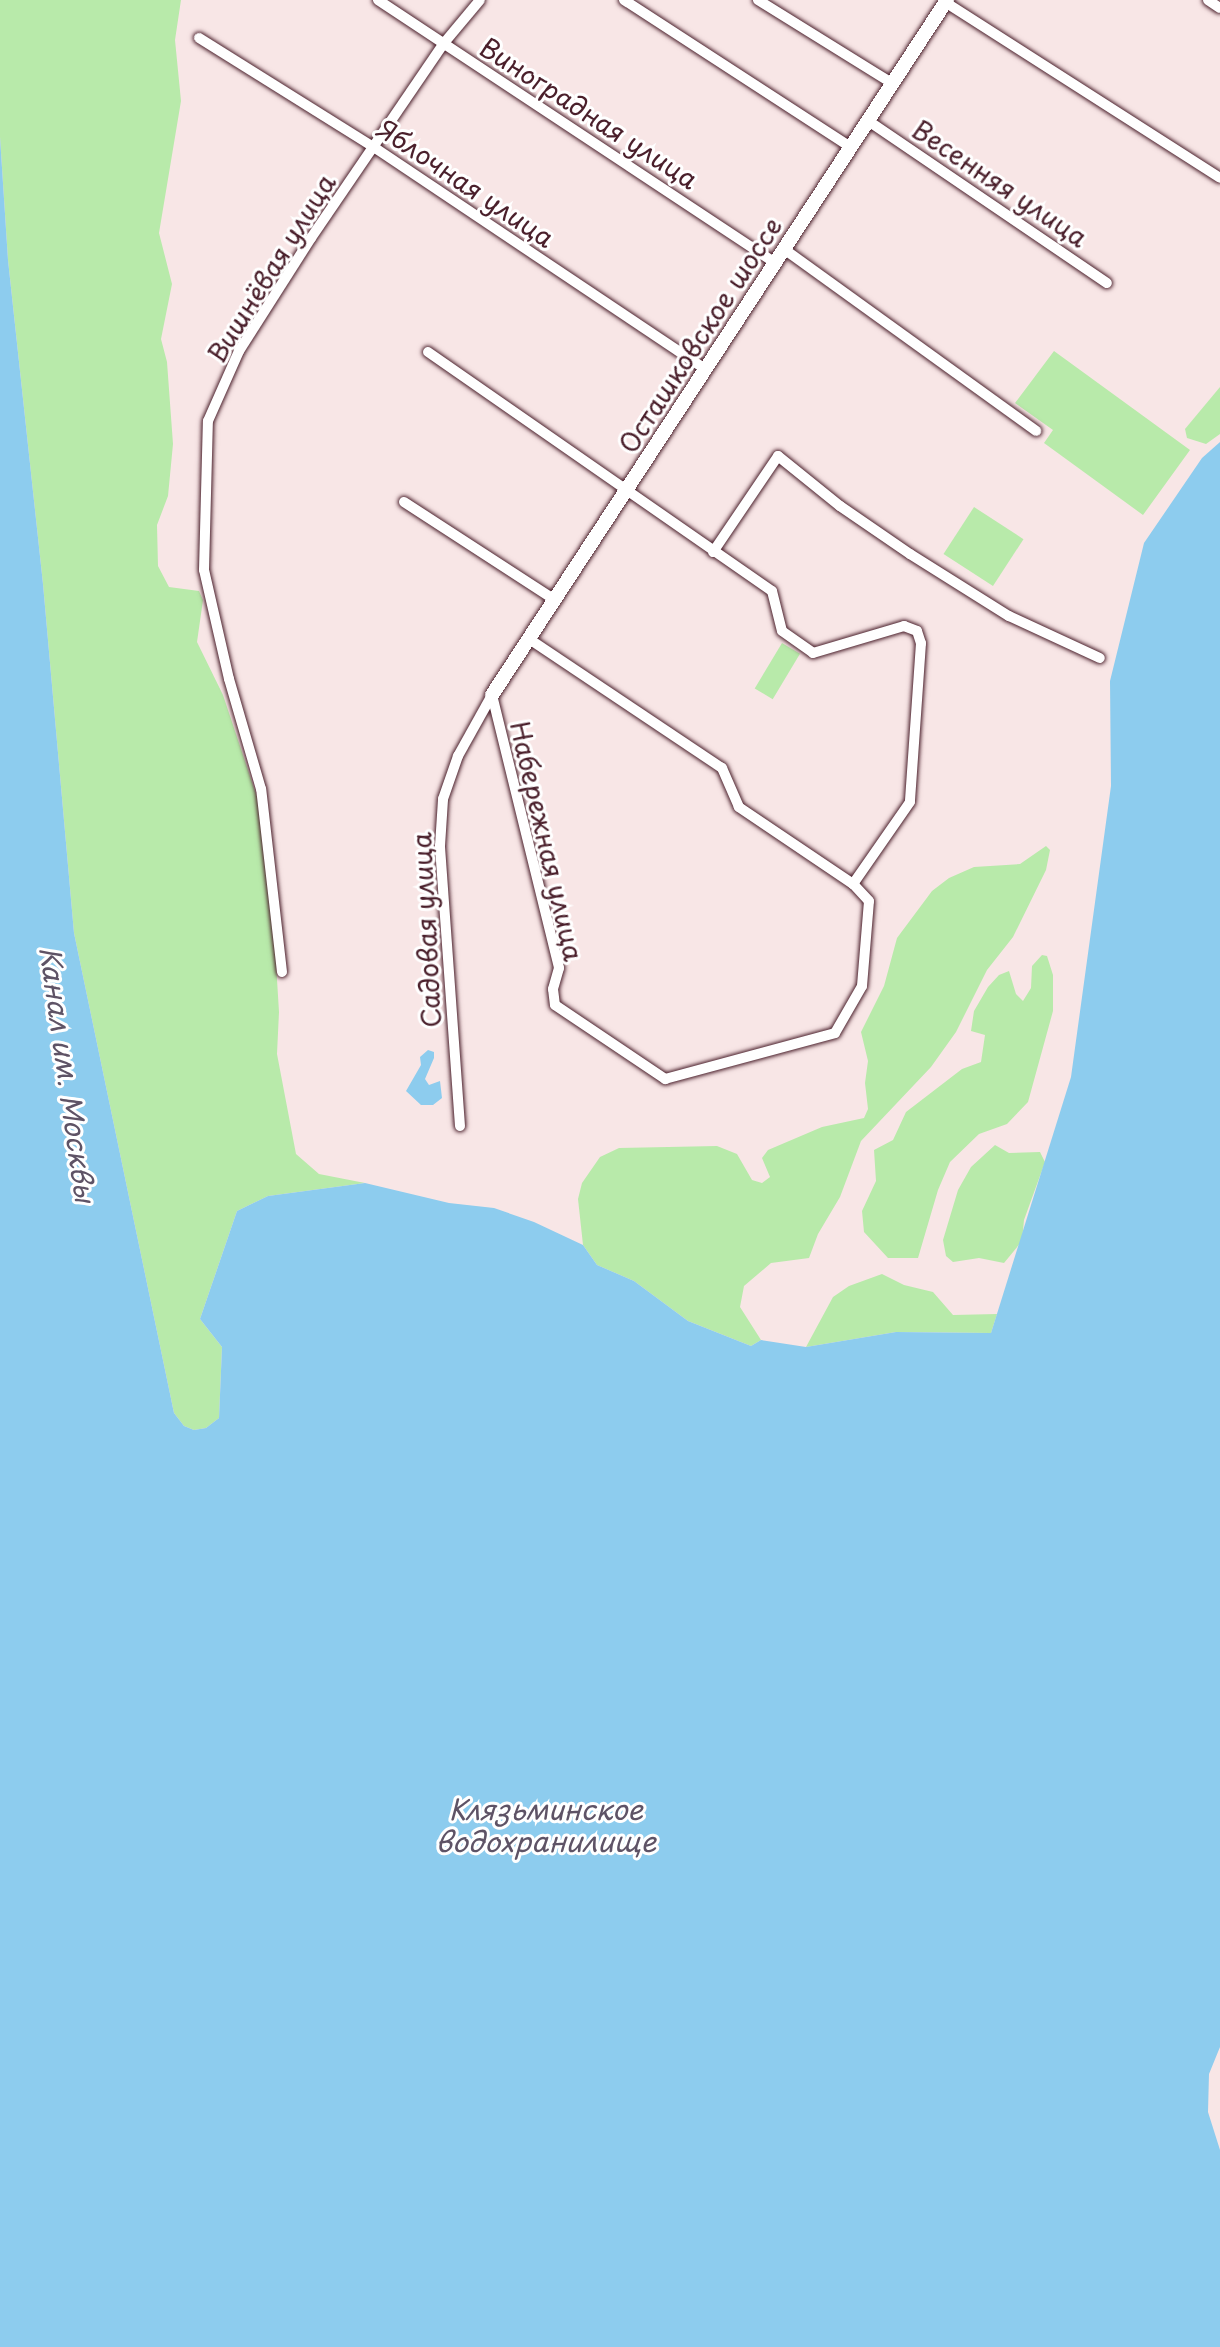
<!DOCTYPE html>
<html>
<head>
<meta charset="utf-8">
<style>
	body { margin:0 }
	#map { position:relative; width:1220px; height:2347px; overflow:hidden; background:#f8e6e6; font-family:"Playpen Sans",sans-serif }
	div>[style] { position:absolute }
	.green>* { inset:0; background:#b8eaaa; transform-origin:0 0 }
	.water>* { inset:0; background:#8dccee }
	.roads { filter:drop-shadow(0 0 2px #4a1f2b) drop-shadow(0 0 2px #4a1f2b) }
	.street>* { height:10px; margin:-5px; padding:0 5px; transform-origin:5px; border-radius:5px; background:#fff }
	.secondary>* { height:14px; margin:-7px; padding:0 7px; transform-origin:7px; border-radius:7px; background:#fff }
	span { translate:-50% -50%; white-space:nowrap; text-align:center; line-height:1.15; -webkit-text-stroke:6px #fff; paint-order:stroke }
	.street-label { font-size:26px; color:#4a1f2b }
	.water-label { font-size:28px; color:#5e5366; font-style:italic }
</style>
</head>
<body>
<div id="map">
	<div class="green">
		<div style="clip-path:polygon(0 0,181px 0,175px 40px,181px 101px,159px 233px,172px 284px,161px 339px,167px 362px,173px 444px,168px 496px,157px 525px,158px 566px,169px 587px,199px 591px,203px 600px,197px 642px,223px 695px,259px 803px,272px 898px,279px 1012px,277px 1054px,296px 1154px,319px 1174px,365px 1183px,268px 1196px,237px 1211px,200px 1319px,222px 1347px,219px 1418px,206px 1428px,194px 1430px,184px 1426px,174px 1413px,74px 933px,43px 584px,8px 260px,0 137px)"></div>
		<div style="clip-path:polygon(1054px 351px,1190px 450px,1143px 515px,1044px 443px,1053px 430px,1015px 403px)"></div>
		<div style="clip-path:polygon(1220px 387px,1220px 434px,1206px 444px,1187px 438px,1185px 429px)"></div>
		<div style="left:974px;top:507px;width:59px;height:56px;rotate:33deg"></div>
		<div style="left:782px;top:643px;width:21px;height:53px;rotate:31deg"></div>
		<div style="clip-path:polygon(1046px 846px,1050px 850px,1046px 870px,1013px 937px,987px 970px,956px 1032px,931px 1067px,861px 1141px,840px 1197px,818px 1234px,809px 1258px,771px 1263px,744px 1286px,740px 1307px,761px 1340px,751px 1346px,688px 1321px,634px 1281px,597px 1265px,583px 1245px,578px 1199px,582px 1183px,600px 1157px,619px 1148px,717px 1146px,737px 1154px,752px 1180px,762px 1183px,770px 1177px,762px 1158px,768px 1150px,822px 1127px,864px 1118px,868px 1109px,865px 1083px,868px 1061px,861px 1032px,884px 986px,897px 938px,932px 891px,949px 878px,974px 867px,1020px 864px)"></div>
		<div style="clip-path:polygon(1042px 955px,1047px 956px,1053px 975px,1053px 1011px,1028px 1102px,1007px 1124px,979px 1134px,950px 1162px,938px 1190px,918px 1258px,888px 1258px,864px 1232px,862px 1211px,876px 1181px,874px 1150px,893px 1140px,906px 1112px,962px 1069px,981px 1062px,985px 1035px,971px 1031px,974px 1011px,988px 987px,999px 975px,1009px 971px,1016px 994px,1023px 1001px,1031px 988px,1032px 966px)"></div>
		<div style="clip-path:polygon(995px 1145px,1009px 1153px,1040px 1152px,1045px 1162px,1024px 1220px,1022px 1241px,1004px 1263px,979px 1258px,953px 1262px,946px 1256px,943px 1240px,958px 1190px,971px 1167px)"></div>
		<div style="clip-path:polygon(882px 1274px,904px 1285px,933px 1292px,953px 1315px,997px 1314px,991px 1333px,896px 1332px,806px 1347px,833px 1297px,849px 1286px)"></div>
	</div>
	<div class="water">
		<div style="clip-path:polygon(0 137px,8px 260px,43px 584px,74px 933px,174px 1413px,184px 1426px,194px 1430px,206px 1428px,219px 1418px,222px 1347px,200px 1319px,237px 1211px,268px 1196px,365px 1183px,449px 1203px,494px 1208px,534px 1222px,583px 1245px,597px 1265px,634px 1281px,688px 1321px,751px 1346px,761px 1340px,806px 1347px,896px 1332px,991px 1333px,1071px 1077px,1111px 786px,1110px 681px,1144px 543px,1202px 458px,1220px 442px,1220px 2047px,1209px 2074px,1208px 2112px,1220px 2150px,1220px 2347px,0 2347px)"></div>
		<div style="clip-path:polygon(428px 1050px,434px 1052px,434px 1058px,425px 1079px,429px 1085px,440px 1081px,442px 1098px,433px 1105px,421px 1105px,406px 1091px,421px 1065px,420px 1057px)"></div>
	</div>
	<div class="roads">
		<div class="street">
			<div style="left:378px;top:0;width:477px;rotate:33.5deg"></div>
			<div style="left:624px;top:0;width:270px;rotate:33deg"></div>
			<div style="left:758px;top:0;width:158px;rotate:31.8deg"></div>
			<div style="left:1208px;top:0;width:14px;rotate:34deg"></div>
			<div style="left:945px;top:2px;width:326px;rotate:32.6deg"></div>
			<div style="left:199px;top:38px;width:208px;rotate:32deg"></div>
			<div style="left:375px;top:148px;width:399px;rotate:33.8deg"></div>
			<div style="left:867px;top:120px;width:290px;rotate:34.2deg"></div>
			<div style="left:784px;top:249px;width:311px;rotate:35.8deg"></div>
			<div style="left:428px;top:352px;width:419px;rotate:34.8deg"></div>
			<div style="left:772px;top:591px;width:41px;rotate:76deg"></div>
			<div style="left:782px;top:631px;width:38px;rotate:35deg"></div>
			<div style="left:813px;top:653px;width:95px;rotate:-16.5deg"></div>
			<div style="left:904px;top:626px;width:14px;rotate:21deg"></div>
			<div style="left:917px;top:631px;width:13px;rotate:72deg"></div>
			<div style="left:921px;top:643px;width:159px;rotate:94deg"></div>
			<div style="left:910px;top:802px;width:100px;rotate:124.8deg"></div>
			<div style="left:404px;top:502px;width:180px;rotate:33deg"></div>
			<div style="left:713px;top:552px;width:116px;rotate:-55.9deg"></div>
			<div style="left:778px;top:456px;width:80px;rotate:38.9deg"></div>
			<div style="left:840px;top:506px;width:85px;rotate:34.4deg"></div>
			<div style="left:910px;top:554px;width:117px;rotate:32.1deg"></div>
			<div style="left:1009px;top:616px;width:100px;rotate:24.8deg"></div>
			<div style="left:492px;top:695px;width:281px;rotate:76.2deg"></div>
			<div style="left:559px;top:968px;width:22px;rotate:106deg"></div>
			<div style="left:553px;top:989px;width:16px;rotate:83deg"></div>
			<div style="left:555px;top:1005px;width:133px;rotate:33.9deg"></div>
			<div style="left:665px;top:1079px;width:176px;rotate:-15.1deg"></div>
			<div style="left:835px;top:1033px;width:54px;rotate:-60.1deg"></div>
			<div style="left:862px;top:986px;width:85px;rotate:-85.3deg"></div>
			<div style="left:869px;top:901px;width:23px;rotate:-133deg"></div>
			<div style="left:853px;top:884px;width:138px;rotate:-146deg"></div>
			<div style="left:739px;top:807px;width:43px;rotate:-113.6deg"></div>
			<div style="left:722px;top:768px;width:234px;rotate:-146.2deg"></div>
			<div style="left:282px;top:972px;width:184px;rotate:-96.5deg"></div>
			<div style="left:261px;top:789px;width:115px;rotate:-106.2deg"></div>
			<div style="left:229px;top:679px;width:112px;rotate:-102.9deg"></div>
			<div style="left:204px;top:570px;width:149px;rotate:-88.5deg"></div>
			<div style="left:208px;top:421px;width:77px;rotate:-66.1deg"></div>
			<div style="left:239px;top:351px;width:134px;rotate:-57.5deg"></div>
			<div style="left:311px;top:238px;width:236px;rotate:-55.7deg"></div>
			<div style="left:444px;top:43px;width:56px;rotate:-50.1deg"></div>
			<div style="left:460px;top:1126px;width:281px;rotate:-94.1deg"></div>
			<div style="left:440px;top:846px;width:47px;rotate:-86.3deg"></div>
			<div style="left:443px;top:799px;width:46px;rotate:-70.8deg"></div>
			<div style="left:458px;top:756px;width:70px;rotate:-60.9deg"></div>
		</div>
		<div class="secondary">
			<div style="left:492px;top:695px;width:831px;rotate:-56.79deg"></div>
		</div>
	</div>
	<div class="street-label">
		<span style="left:589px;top:113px;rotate:33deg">Виноградная улица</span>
		<span style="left:466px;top:183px;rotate:34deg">Яблочная улица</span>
		<span style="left:1000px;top:183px;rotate:34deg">Весенняя улица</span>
		<span style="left:271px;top:268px;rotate:-58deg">Вишнёвая улица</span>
		<span style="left:700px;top:335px;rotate:-57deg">Осташковское шоссе</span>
		<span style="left:547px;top:841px;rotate:77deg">Набережная улица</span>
		<span style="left:426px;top:930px;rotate:-93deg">Садовая улица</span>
	</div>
	<div class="water-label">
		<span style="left:68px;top:1074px;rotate:82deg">Канал им. Москвы</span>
		<span style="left:546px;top:1825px">Клязьминское<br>водохранилище</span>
	</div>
</div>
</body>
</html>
